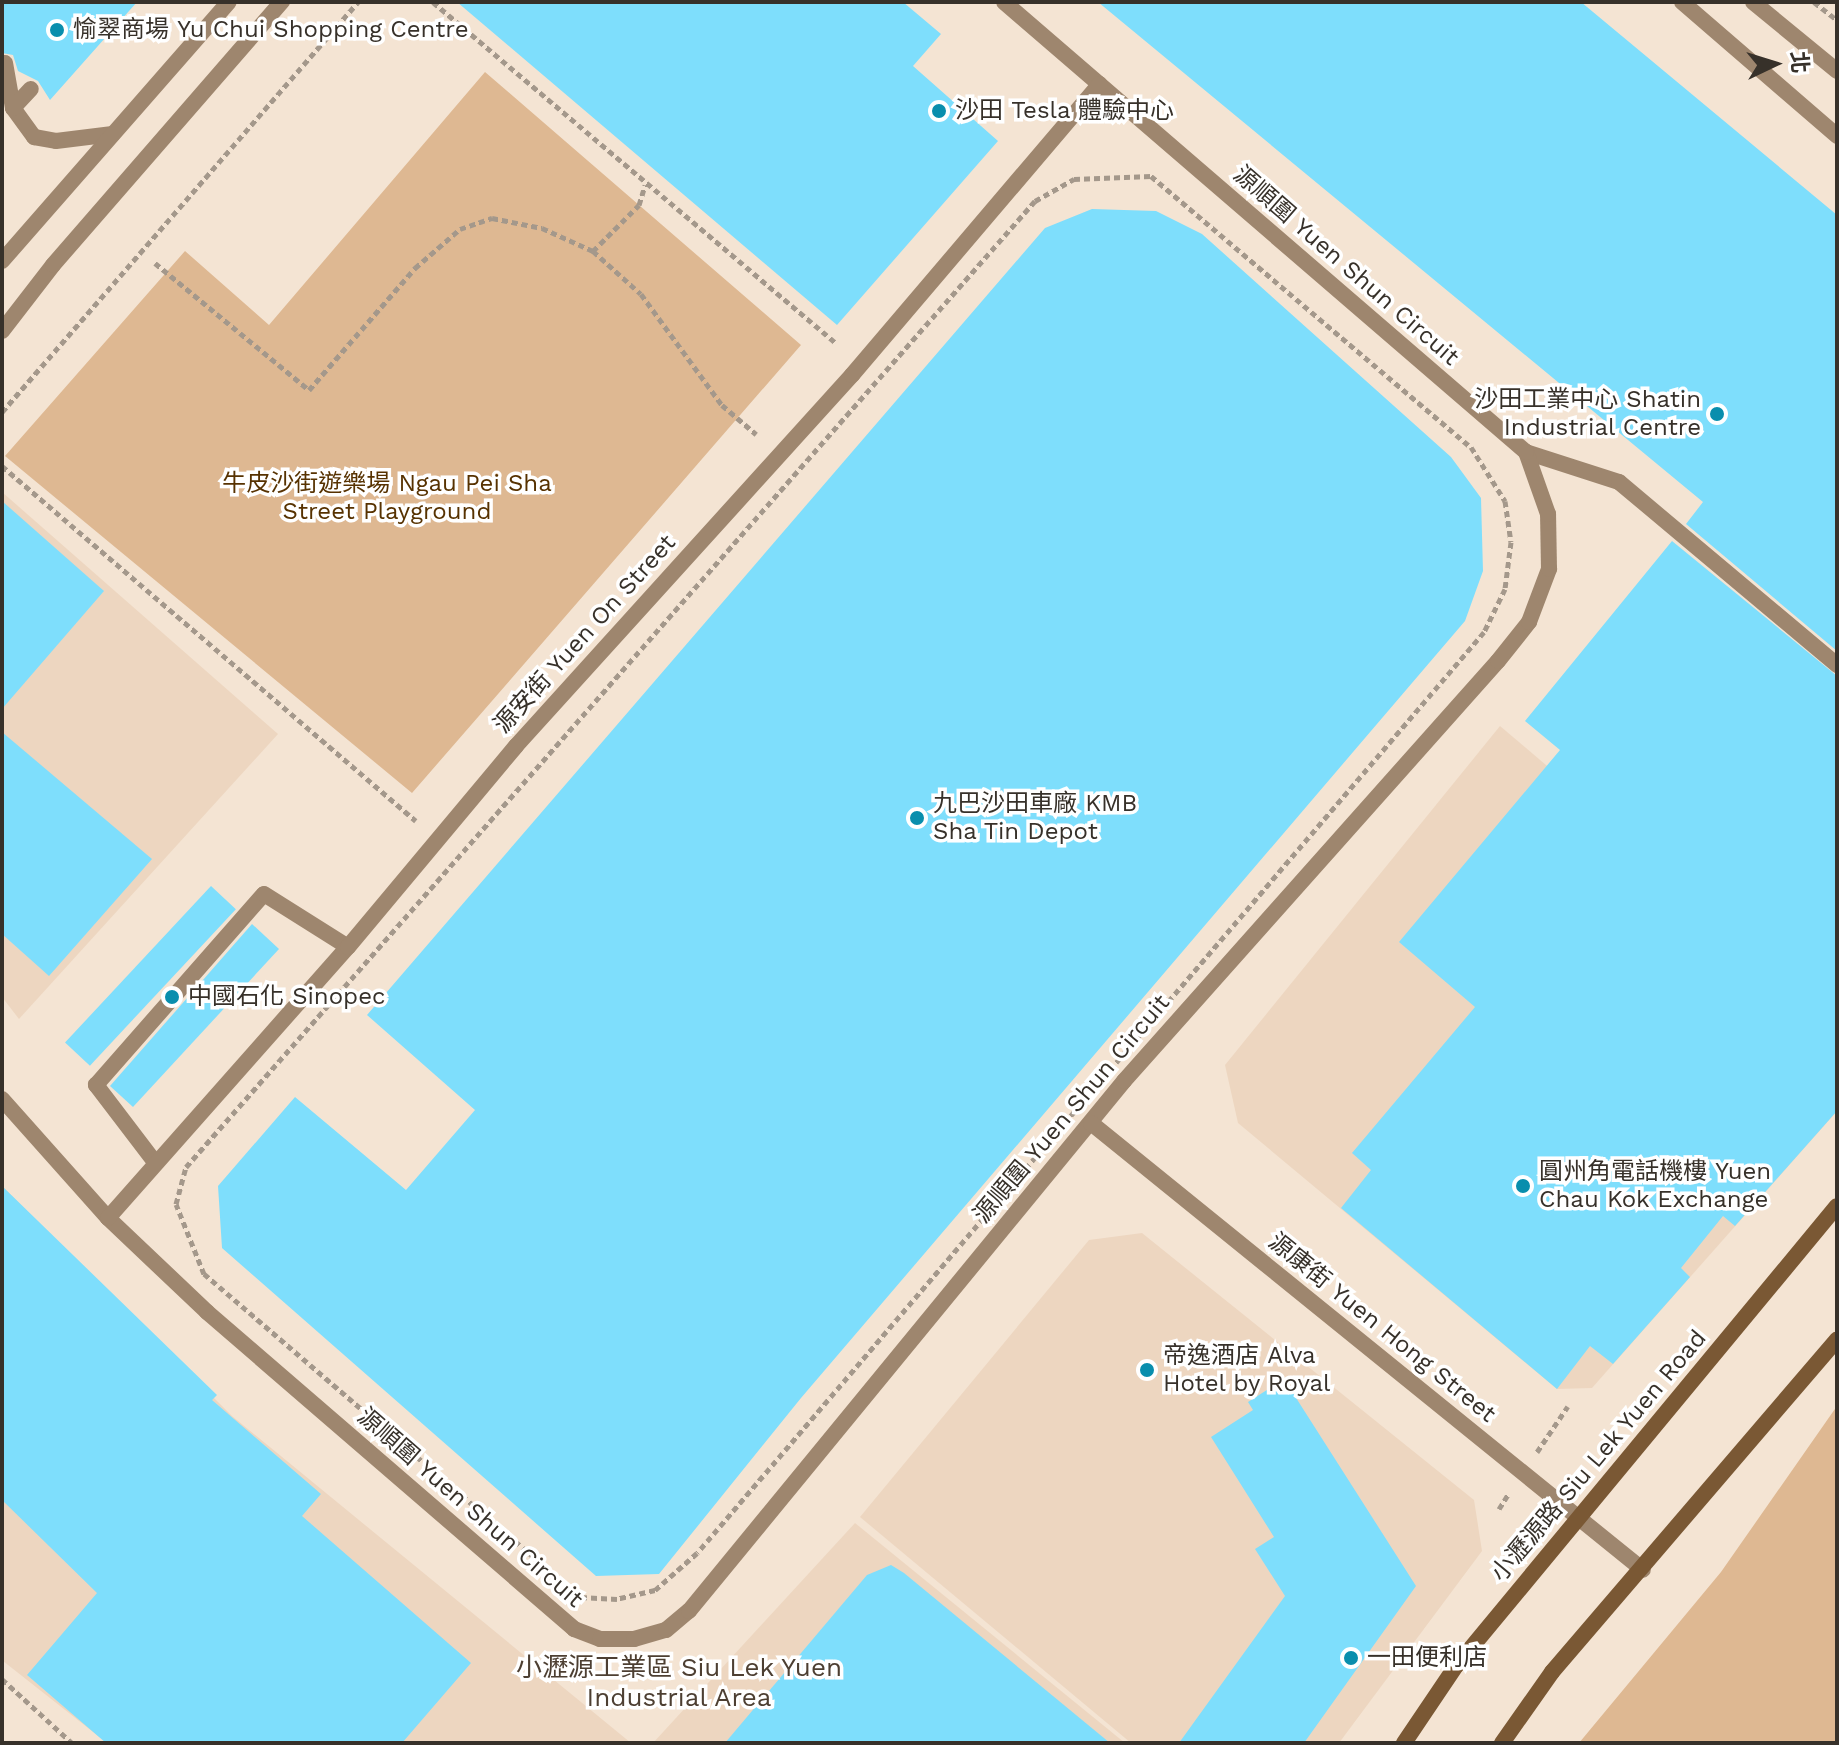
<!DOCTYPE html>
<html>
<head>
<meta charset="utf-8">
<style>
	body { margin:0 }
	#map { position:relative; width:1839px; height:1745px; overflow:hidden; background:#f4e4d3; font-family:"Work Sans","Noto Sans TC",sans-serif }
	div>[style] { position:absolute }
	.built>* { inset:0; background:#edd6c0 }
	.green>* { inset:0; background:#deb892 }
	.building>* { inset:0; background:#7edefc; transform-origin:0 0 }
	.path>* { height:5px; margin-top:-2.5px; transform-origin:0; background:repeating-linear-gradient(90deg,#a4988b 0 6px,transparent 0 10px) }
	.service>* { height:16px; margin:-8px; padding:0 8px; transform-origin:8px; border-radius:8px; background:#9e866e }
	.pedestrian>* { height:16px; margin:-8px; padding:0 8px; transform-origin:8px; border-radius:8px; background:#9e866e }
	.minor>* { height:16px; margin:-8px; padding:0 8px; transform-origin:8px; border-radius:8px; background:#9e866e }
	.tertiary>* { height:16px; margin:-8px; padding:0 8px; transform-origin:8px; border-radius:8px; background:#9e866e }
	.secondary>* { height:16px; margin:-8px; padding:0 8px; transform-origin:8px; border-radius:8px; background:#7a5834 }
	.dots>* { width:22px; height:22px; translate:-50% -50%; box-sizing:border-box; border:4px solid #fff; border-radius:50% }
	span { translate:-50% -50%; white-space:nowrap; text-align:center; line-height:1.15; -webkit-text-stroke:7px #fff; paint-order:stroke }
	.poi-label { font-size:24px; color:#37312a }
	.left { translate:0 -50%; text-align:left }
	.right { translate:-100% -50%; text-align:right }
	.street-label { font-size:24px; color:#37312a }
	.park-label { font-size:24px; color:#573201 }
	.neighbourhood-label { font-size:26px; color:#4d3f32 }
	.frame { position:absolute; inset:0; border:4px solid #37312a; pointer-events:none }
	.north { position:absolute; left:1735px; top:24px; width:80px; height:80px; -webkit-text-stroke:6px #fff; paint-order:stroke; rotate:86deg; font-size:22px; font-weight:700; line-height:32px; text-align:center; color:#37312a }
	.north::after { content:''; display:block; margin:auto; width:28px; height:36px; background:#37312a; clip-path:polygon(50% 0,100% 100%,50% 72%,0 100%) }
</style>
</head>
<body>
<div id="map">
	<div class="built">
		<div style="clip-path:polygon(2px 492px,278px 734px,19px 1019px,2px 997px)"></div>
		<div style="clip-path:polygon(1500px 726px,1837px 1012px,1837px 1111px,1592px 1388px,1557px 1389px,1238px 1123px,1225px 1065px)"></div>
		<div style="clip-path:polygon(2px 1186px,232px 1416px,631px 1743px,107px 1743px,3px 1661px)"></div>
		<div style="clip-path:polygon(1142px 1233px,1474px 1500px,1482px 1551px,1339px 1743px,1131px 1743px,860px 1517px,1089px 1240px)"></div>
		<div style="clip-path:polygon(855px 1523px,1125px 1743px,653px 1743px)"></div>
	</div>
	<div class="green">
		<div style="clip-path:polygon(485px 72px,801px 345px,412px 793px,5px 456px,185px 251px,269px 325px)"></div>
		<div style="clip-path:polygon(1837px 1406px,1837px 1743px,1579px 1743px,1721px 1572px)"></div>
	</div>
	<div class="building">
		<div style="clip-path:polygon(2px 2px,137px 2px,50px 100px,38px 81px,18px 71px,13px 55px,2px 53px)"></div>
		<div style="clip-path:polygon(457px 2px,903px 2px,941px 34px,913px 66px,998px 141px,837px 325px)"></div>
		<div style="clip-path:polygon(1098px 2px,1581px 2px,1837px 215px,1837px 651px,1686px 524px,1703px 502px)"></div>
		<div style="clip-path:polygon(1092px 209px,1156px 211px,1202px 234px,1451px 457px,1481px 498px,1483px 571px,1465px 621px,801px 1398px,659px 1574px,596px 1576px,222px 1248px,218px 1186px,295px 1097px,406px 1190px,475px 1110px,367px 1015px,1045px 228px)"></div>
		<div style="clip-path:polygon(2px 501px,104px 591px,2px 709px)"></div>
		<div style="clip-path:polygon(1672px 541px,1837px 676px,1837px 1111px,1735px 1226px,1723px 1216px,1681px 1268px,1690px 1277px,1613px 1364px,1590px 1346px,1557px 1389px,1341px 1208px,1371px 1170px,1352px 1153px,1475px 1007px,1399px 942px,1560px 750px,1525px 721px)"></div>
		<div style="clip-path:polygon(2px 732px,152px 859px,49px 976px,2px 934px)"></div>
		<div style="left:211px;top:886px;width:34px;height:214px;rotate:43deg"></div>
		<div style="clip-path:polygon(252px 924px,279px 949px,133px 1107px,110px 1086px)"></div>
		<div style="clip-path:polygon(2px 1186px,217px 1395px,212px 1400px,321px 1494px,302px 1516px,471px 1663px,402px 1743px,106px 1743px,27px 1675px,97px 1593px,2px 1500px)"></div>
		<div style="clip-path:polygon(1284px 1379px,1416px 1586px,1304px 1743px,1179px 1743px,1285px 1596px,1255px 1549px,1274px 1537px,1211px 1437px,1253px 1410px,1248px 1402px)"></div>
		<div style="clip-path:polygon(891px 1565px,904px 1573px,1110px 1743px,725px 1743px,867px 1575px)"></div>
	</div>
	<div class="path">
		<div style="left:433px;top:2px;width:528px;rotate:40.24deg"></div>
		<div style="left:1814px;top:2px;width:29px;rotate:38deg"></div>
		<div style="left:1151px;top:176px;width:419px;rotate:40.3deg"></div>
		<div style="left:1471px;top:447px;width:64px;rotate:57.8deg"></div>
		<div style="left:1505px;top:501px;width:41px;rotate:81.7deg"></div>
		<div style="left:1511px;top:542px;width:47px;rotate:97.3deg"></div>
		<div style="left:1505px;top:589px;width:48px;rotate:116deg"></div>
		<div style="left:1484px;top:632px;width:1211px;rotate:130.51deg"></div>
		<div style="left:697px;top:1553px;width:56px;rotate:138.6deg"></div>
		<div style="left:655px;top:1590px;width:39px;rotate:167deg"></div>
		<div style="left:617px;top:1599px;width:37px;rotate:-177deg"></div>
		<div style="left:580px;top:1597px;width:496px;rotate:-139.3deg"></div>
		<div style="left:204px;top:1274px;width:75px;rotate:-111.8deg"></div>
		<div style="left:176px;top:1204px;width:38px;rotate:-75deg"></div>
		<div style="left:186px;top:1167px;width:1286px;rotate:-48.69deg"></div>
		<div style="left:1035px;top:201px;width:45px;rotate:-29.4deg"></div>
		<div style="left:1074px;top:179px;width:77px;rotate:-2.2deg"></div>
		<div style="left:593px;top:251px;width:65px;rotate:-45deg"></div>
		<div style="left:639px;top:205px;width:21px;rotate:-73deg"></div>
		<div style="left:155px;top:263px;width:200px;rotate:39.5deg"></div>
		<div style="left:309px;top:390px;width:162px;rotate:-49deg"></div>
		<div style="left:415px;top:268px;width:60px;rotate:-40.9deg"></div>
		<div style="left:460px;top:229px;width:34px;rotate:-19deg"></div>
		<div style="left:492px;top:218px;width:51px;rotate:11.3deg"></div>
		<div style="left:542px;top:228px;width:56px;rotate:24.3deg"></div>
		<div style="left:593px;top:251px;width:64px;rotate:41.9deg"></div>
		<div style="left:641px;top:294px;width:137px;rotate:53.9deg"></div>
		<div style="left:722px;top:405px;width:45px;rotate:40.5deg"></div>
		<div style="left:2px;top:412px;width:543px;rotate:-49.03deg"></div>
		<div style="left:2px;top:466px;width:545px;rotate:40.61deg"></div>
		<div style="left:1537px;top:1452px;width:55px;rotate:-56deg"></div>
		<div style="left:1499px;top:1509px;width:19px;rotate:-58deg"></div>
		<div style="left:2px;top:1679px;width:95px;rotate:42.4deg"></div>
	</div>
	<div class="service">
		<div style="left:5px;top:63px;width:46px;rotate:79.9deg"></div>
		<div style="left:13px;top:108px;width:36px;rotate:54deg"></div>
		<div style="left:34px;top:137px;width:22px;rotate:10deg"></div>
		<div style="left:56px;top:141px;width:57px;rotate:-7deg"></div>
		<div style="left:13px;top:108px;width:26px;rotate:-47deg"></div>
		<div style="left:154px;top:1161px;width:96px;rotate:-127.3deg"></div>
		<div style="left:96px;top:1085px;width:254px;rotate:-48.7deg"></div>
		<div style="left:264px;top:894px;width:99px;rotate:32.2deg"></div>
	</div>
	<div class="pedestrian">
		<div style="left:1526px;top:452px;width:98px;rotate:17.9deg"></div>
		<div style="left:1619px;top:482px;width:285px;rotate:40deg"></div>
	</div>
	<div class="minor">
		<div style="left:2px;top:1099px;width:159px;rotate:48.3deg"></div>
		<div style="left:108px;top:1218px;width:137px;rotate:43.5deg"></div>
		<div style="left:207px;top:1312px;width:485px;rotate:40.8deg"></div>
		<div style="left:574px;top:1629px;width:28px;rotate:21deg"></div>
		<div style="left:600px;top:1639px;width:34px"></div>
		<div style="left:634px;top:1639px;width:33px;rotate:-16deg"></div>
		<div style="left:666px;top:1630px;width:30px;rotate:-40deg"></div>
		<div style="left:689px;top:1611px;width:686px;rotate:-50.62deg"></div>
		<div style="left:1124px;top:1081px;width:562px;rotate:-48.32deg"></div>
		<div style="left:1498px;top:661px;width:50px;rotate:-51.5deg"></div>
		<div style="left:1529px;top:622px;width:57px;rotate:-69.3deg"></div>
		<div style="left:1549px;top:569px;width:55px;rotate:-91deg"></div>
		<div style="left:1548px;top:514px;width:66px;rotate:-109.5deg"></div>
		<div style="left:1526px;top:452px;width:689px;rotate:-139.24deg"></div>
		<div style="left:1091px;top:1123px;width:710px;rotate:39deg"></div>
		<div style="left:108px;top:1218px;width:362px;rotate:-48.5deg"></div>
		<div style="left:348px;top:947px;width:262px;rotate:-50.1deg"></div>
		<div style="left:516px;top:746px;width:501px;rotate:-47.83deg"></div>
		<div style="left:852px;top:375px;width:382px;rotate:-49.6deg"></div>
	</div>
	<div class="tertiary">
		<div style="left:1682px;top:2px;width:205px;rotate:40.8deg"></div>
		<div style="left:1753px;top:2px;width:109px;rotate:39.4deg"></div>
		<div style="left:2px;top:261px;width:344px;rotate:-48.8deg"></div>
		<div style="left:2px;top:331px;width:83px;rotate:-52.3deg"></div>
		<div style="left:53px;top:265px;width:349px;rotate:-49deg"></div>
	</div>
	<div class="secondary">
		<div style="left:1404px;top:1743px;width:93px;rotate:-56deg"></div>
		<div style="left:1456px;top:1666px;width:597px;rotate:-50.37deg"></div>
		<div style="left:1502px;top:1743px;width:87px;rotate:-54.8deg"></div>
		<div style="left:1552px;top:1672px;width:438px;rotate:-49.4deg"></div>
	</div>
	<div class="dots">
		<div style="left:57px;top:30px;background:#098ead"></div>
		<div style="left:939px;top:111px;background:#098ead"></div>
		<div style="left:1717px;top:414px;background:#098ead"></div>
		<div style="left:917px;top:818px;background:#098ead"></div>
		<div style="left:172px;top:997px;background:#098ead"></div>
		<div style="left:1523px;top:1186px;background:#098ead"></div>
		<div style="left:1147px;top:1370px;background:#098ead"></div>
		<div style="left:1351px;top:1658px;background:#098ead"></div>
	</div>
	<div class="poi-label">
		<span class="left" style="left:73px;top:30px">愉翠商場 Yu Chui Shopping Centre</span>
		<span class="left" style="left:955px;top:111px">沙田 Tesla 體驗中心</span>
		<span class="right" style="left:1701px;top:414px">沙田工業中心 Shatin<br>Industrial Centre</span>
		<span class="left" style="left:933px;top:818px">九巴沙田車廠 KMB<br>Sha Tin Depot</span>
		<span class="left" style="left:188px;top:997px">中國石化 Sinopec</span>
		<span class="left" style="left:1539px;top:1186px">圓州角電話機樓 Yuen<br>Chau Kok Exchange</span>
		<span class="left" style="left:1163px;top:1370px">帝逸酒店 Alva<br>Hotel by Royal</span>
		<span class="left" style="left:1367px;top:1658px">一田便利店</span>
	</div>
	<div class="street-label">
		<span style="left:1346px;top:266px;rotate:41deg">源順圍 Yuen Shun Circuit</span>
		<span style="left:585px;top:634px;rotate:-48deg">源安街 Yuen On Street</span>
		<span style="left:1072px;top:1109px;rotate:-50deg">源順圍 Yuen Shun Circuit</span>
		<span style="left:1382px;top:1328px;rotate:39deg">源康街 Yuen Hong Street</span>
		<span style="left:1599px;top:1456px;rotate:-50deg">小瀝源路 Siu Lek Yuen Road</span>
		<span style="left:470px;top:1508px;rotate:41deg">源順圍 Yuen Shun Circuit</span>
	</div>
	<div class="park-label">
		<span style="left:387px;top:498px">牛皮沙街遊樂場 Ngau Pei Sha<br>Street Playground</span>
	</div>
	<div class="neighbourhood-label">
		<span style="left:679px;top:1683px">小瀝源工業區 Siu Lek Yuen<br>Industrial Area</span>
	</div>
	<div class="frame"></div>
	<div class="north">北</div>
</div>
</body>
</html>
